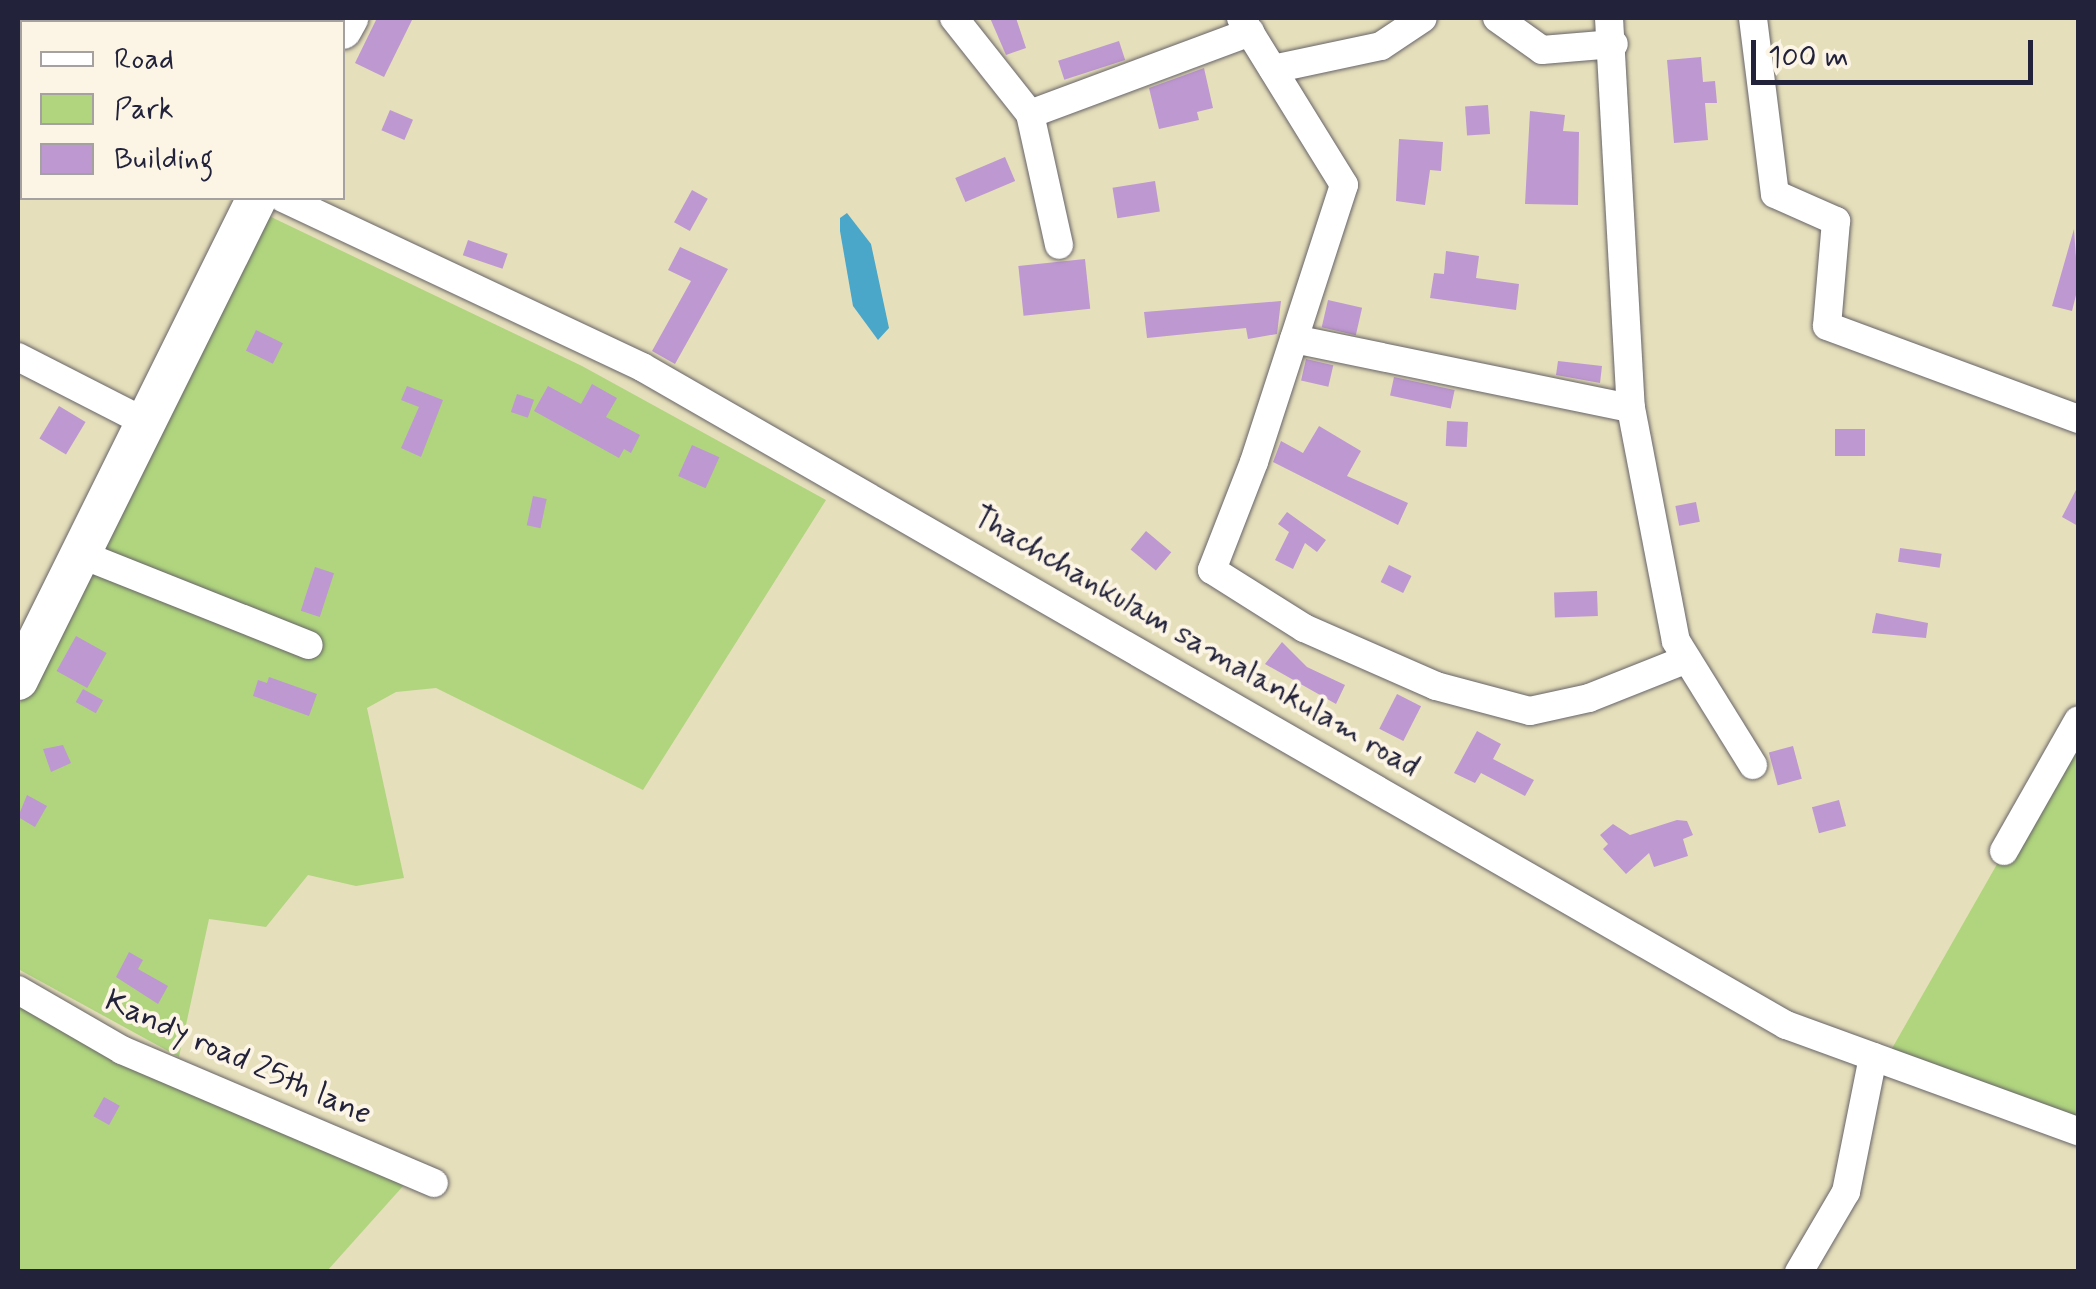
<!DOCTYPE html>
<html>
<head>
<meta charset="utf-8">
<style>
	body { margin:0 }
	#map { position:relative; width:2096px; height:1289px; overflow:hidden; background:#e6dfbb; font-family:Mynerve,sans-serif }
	div>[style] { position:absolute }
	.green>* { inset:0; background:#b0d57e }
	.water>* { inset:0; background:#4aa7c9 }
	.building>* { inset:0; background:#be98d1; transform-origin:0 0 }
	.roads { filter:drop-shadow(0 0 2px #676468) drop-shadow(0 0 2px #676468) }
	.minor>* { height:28px; margin:-14px; padding:0 14px; transform-origin:14px; border-radius:14px; background:#fff }
	.highway>* { height:40px; margin:-20px; padding:0 20px; transform-origin:20px; border-radius:20px; background:#fff }
	span { translate:-50% -50%; white-space:nowrap; text-align:center; line-height:1.15; -webkit-text-stroke:8px #fcf5e5; paint-order:stroke }
	.street-label { font-size:32px; color:#22223b }
	.frame { position:absolute; inset:0; border:20px solid #22223b; pointer-events:none }
	.legend { position:absolute; left:20px; top:20px; width:325px; height:180px; box-sizing:border-box; background:#fcf5e5; border:2px solid #a5a1a1; margin:0; padding:12px 18px; list-style:none; font-size:30px; color:#22223b }
	.legend li { display:flex; align-items:center; gap:20px; height:50px }
	.legend b { width:50px; border:2px solid #a5a1a1 }
	.scale { position:absolute; left:1751px; top:40px; width:282px; height:45px; box-sizing:border-box; border:5px solid #22223b; border-top:0; padding-left:12px; font-size:30px; line-height:35px; white-space:nowrap; color:#22223b; -webkit-text-stroke:8px #fcf5e5; paint-order:stroke }
</style>
</head>
<body>
<div id="map">
	<div class="green">
		<div style="clip-path:polygon(267px 215px,582px 366px,826px 500px,643px 790px,436px 688px,396px 692px,367px 708px,404px 878px,356px 886px,308px 875px,266px 927px,209px 919px,179px 1057px,18px 969px,18px 707px)"></div>
		<div style="clip-path:polygon(2078px 722px,2078px 1126px,1886px 1059px)"></div>
		<div style="clip-path:polygon(18px 1005px,404px 1185px,327px 1271px,18px 1271px)"></div>
	</div>
	<div class="water">
		<div style="clip-path:polygon(847px 213px,871px 244px,889px 328px,878px 340px,853px 306px,840px 231px,840px 218px)"></div>
	</div>
	<div class="building">
		<div style="clip-path:polygon(377px 18px,413px 18px,384px 77px,355px 63px)"></div>
		<div style="clip-path:polygon(990px 18px,1016px 18px,1026px 48px,1006px 55px)"></div>
		<div style="left:1119px;top:41px;width:20px;height:64px;rotate:72deg"></div>
		<div style="clip-path:polygon(1701px 57px,1703px 82px,1715px 81px,1717px 103px,1705px 103px,1708px 140px,1674px 143px,1667px 60px)"></div>
		<div style="clip-path:polygon(1204px 68px,1213px 108px,1197px 112px,1199px 120px,1159px 129px,1149px 88px)"></div>
		<div style="left:1488px;top:105px;width:29px;height:23px;rotate:86deg"></div>
		<div style="left:390px;top:110px;width:25px;height:22px;rotate:23deg"></div>
		<div style="clip-path:polygon(1530px 111px,1565px 115px,1563px 131px,1579px 132px,1578px 205px,1525px 204px)"></div>
		<div style="clip-path:polygon(1399px 139px,1443px 142px,1441px 171px,1430px 170px,1425px 205px,1396px 201px)"></div>
		<div style="left:1005px;top:157px;width:26px;height:54px;rotate:67deg"></div>
		<div style="left:1155px;top:181px;width:31px;height:43px;rotate:81deg"></div>
		<div style="left:692px;top:190px;width:18px;height:37px;rotate:29deg"></div>
		<div style="clip-path:polygon(2074px 229px,2078px 287px,2072px 311px,2052px 306px)"></div>
		<div style="left:468px;top:240px;width:42px;height:16px;rotate:19deg"></div>
		<div style="clip-path:polygon(680px 247px,728px 269px,675px 364px,652px 351px,691px 281px,668px 270px)"></div>
		<div style="clip-path:polygon(1446px 251px,1479px 256px,1476px 278px,1519px 284px,1516px 310px,1430px 298px,1434px 273px,1444px 274px)"></div>
		<div style="left:1085px;top:259px;width:50px;height:67px;rotate:84deg"></div>
		<div style="left:1328px;top:300px;width:35px;height:28px;rotate:13deg"></div>
		<div style="clip-path:polygon(1281px 301px,1277px 334px,1248px 339px,1246px 328px,1147px 338px,1144px 312px)"></div>
		<div style="left:256px;top:330px;width:30px;height:23px;rotate:26deg"></div>
		<div style="left:1306px;top:359px;width:28px;height:22px;rotate:13deg"></div>
		<div style="clip-path:polygon(1558px 361px,1602px 366px,1600px 383px,1556px 375px)"></div>
		<div style="left:1394px;top:377px;width:62px;height:19px;rotate:12deg"></div>
		<div style="clip-path:polygon(592px 384px,617px 398px,606px 417px,640px 435px,631px 453px,624px 449px,619px 458px,534px 411px,548px 386px,581px 404px)"></div>
		<div style="clip-path:polygon(407px 386px,443px 400px,421px 457px,401px 448px,419px 407px,401px 400px)"></div>
		<div style="left:517px;top:394px;width:18px;height:19px;rotate:19deg"></div>
		<div style="left:59px;top:406px;width:31px;height:38px;rotate:31deg"></div>
		<div style="left:1447px;top:421px;width:21px;height:25px;rotate:3deg"></div>
		<div style="clip-path:polygon(1319px 426px,1361px 451px,1347px 476px,1408px 503px,1398px 525px,1273px 462px,1281px 441px,1303px 453px)"></div>
		<div style="left:1835px;top:429px;width:30px;height:27px"></div>
		<div style="left:692px;top:445px;width:30px;height:34px;rotate:24deg"></div>
		<div style="clip-path:polygon(2078px 486px,2078px 526px,2062px 517px)"></div>
		<div style="left:533px;top:496px;width:14px;height:30px;rotate:12deg"></div>
		<div style="left:1696px;top:502px;width:20px;height:21px;rotate:79deg"></div>
		<div style="clip-path:polygon(1287px 512px,1326px 540px,1317px 552px,1305px 543px,1293px 569px,1275px 560px,1289px 532px,1278px 524px)"></div>
		<div style="left:1146px;top:531px;width:33px;height:24px;rotate:40deg"></div>
		<div style="left:1900px;top:548px;width:42px;height:14px;rotate:8deg"></div>
		<div style="left:1389px;top:565px;width:25px;height:19px;rotate:26deg"></div>
		<div style="left:315px;top:567px;width:20px;height:46px;rotate:18deg"></div>
		<div style="left:1597px;top:591px;width:25px;height:43px;rotate:88deg"></div>
		<div style="clip-path:polygon(1876px 613px,1928px 623px,1926px 638px,1872px 633px)"></div>
		<div style="left:76px;top:636px;width:35px;height:40px;rotate:29deg"></div>
		<div style="clip-path:polygon(1282px 642px,1307px 667px,1345px 685px,1336px 704px,1265px 664px)"></div>
		<div style="clip-path:polygon(269px 677px,317px 694px,309px 716px,253px 696px,258px 680px,267px 683px)"></div>
		<div style="left:83px;top:689px;width:23px;height:15px;rotate:29deg"></div>
		<div style="left:1397px;top:694px;width:27px;height:39px;rotate:27deg"></div>
		<div style="clip-path:polygon(1477px 731px,1501px 744px,1493px 759px,1534px 780px,1525px 796px,1481px 773px,1475px 783px,1454px 773px)"></div>
		<div style="clip-path:polygon(63px 745px,71px 763px,51px 772px,43px 749px)"></div>
		<div style="left:1793px;top:746px;width:34px;height:25px;rotate:75deg"></div>
		<div style="clip-path:polygon(27px 795px,47px 806px,35px 827px,18px 817px)"></div>
		<div style="left:1839px;top:800px;width:27px;height:28px;rotate:75deg"></div>
		<div style="clip-path:polygon(1677px 820px,1687px 821px,1693px 835px,1683px 839px,1688px 856px,1654px 867px,1649px 853px,1626px 874px,1603px 849px,1608px 844px,1600px 835px,1613px 824px,1630px 835px)"></div>
		<div style="clip-path:polygon(129px 952px,143px 960px,138px 969px,168px 986px,158px 1004px,116px 977px)"></div>
		<div style="left:104px;top:1097px;width:18px;height:22px;rotate:29deg"></div>
	</div>
	<div class="roads">
		<div class="minor">
			<div style="left:42px;top:18px;width:11px;rotate:22deg"></div>
			<div style="left:954px;top:18px;width:122px;rotate:51.6deg"></div>
			<div style="left:1030px;top:114px;width:134px;rotate:77.5deg"></div>
			<div style="left:1241px;top:18px;width:196px;rotate:58.3deg"></div>
			<div style="left:1344px;top:185px;width:291px;rotate:108deg"></div>
			<div style="left:1254px;top:462px;width:116px;rotate:111.3deg"></div>
			<div style="left:1212px;top:570px;width:109px;rotate:32.2deg"></div>
			<div style="left:1304px;top:628px;width:144px;rotate:23.7deg"></div>
			<div style="left:1436px;top:686px;width:97px;rotate:14.9deg"></div>
			<div style="left:1530px;top:711px;width:60px;rotate:-12.4deg"></div>
			<div style="left:1589px;top:698px;width:105px;rotate:-21.7deg"></div>
			<div style="left:1497px;top:18px;width:55px;rotate:35.4deg"></div>
			<div style="left:1542px;top:50px;width:72px;rotate:-4.8deg"></div>
			<div style="left:1609px;top:18px;width:391px;rotate:86.8deg"></div>
			<div style="left:1631px;top:408px;width:237px;rotate:79.1deg"></div>
			<div style="left:1676px;top:641px;width:146px;rotate:58.2deg"></div>
			<div style="left:1753px;top:18px;width:177px;rotate:82.9deg"></div>
			<div style="left:1775px;top:194px;width:67px;rotate:23.9deg"></div>
			<div style="left:1836px;top:221px;width:105px;rotate:94.9deg"></div>
			<div style="left:1827px;top:326px;width:268px;rotate:20.3deg"></div>
			<div style="left:1273px;top:69px;width:110px;rotate:-12deg"></div>
			<div style="left:1381px;top:46px;width:50px;rotate:-33.7deg"></div>
			<div style="left:1030px;top:114px;width:235px;rotate:-20.4deg"></div>
			<div style="left:283px;top:198px;width:397px;rotate:25.2deg"></div>
			<div style="left:642px;top:367px;width:1320px;rotate:29.91deg"></div>
			<div style="left:1786px;top:1025px;width:311px;rotate:20deg"></div>
			<div style="left:1294px;top:339px;width:344px;rotate:11.6deg"></div>
			<div style="left:18px;top:357px;width:143px;rotate:27.1deg"></div>
			<div style="left:80px;top:554px;width:246px;rotate:21.7deg"></div>
			<div style="left:2004px;top:851px;width:150px;rotate:-60.4deg"></div>
			<div style="left:18px;top:990px;width:120px;rotate:30deg"></div>
			<div style="left:122px;top:1050px;width:339px;rotate:23.1deg"></div>
			<div style="left:1799px;top:1272px;width:93px;rotate:-59.6deg"></div>
			<div style="left:1846px;top:1192px;width:138px;rotate:-78.7deg"></div>
		</div>
		<div class="highway">
			<div style="left:342px;top:29px;width:13px;rotate:-61deg"></div>
			<div style="left:18px;top:680px;width:538px;rotate:-63.63deg"></div>
		</div>
	</div>
	<div class="street-label">
		<span style="left:1196px;top:642px;rotate:30deg">Thachchankulam samalankulam road</span>
		<span style="left:238px;top:1058px;rotate:24deg">Kandy road 25th lane</span>
	</div>
	<div class="frame"></div>
	<ul class="legend">
	<li><b style="height:12px;background:#fff"></b>Road</li>
	<li><b style="height:28px;background:#b0d57e"></b>Park</li>
	<li><b style="height:28px;background:#be98d1"></b>Building</li>
	</ul>
	<div class="scale">100 m</div>
</div>
</body>
</html>
